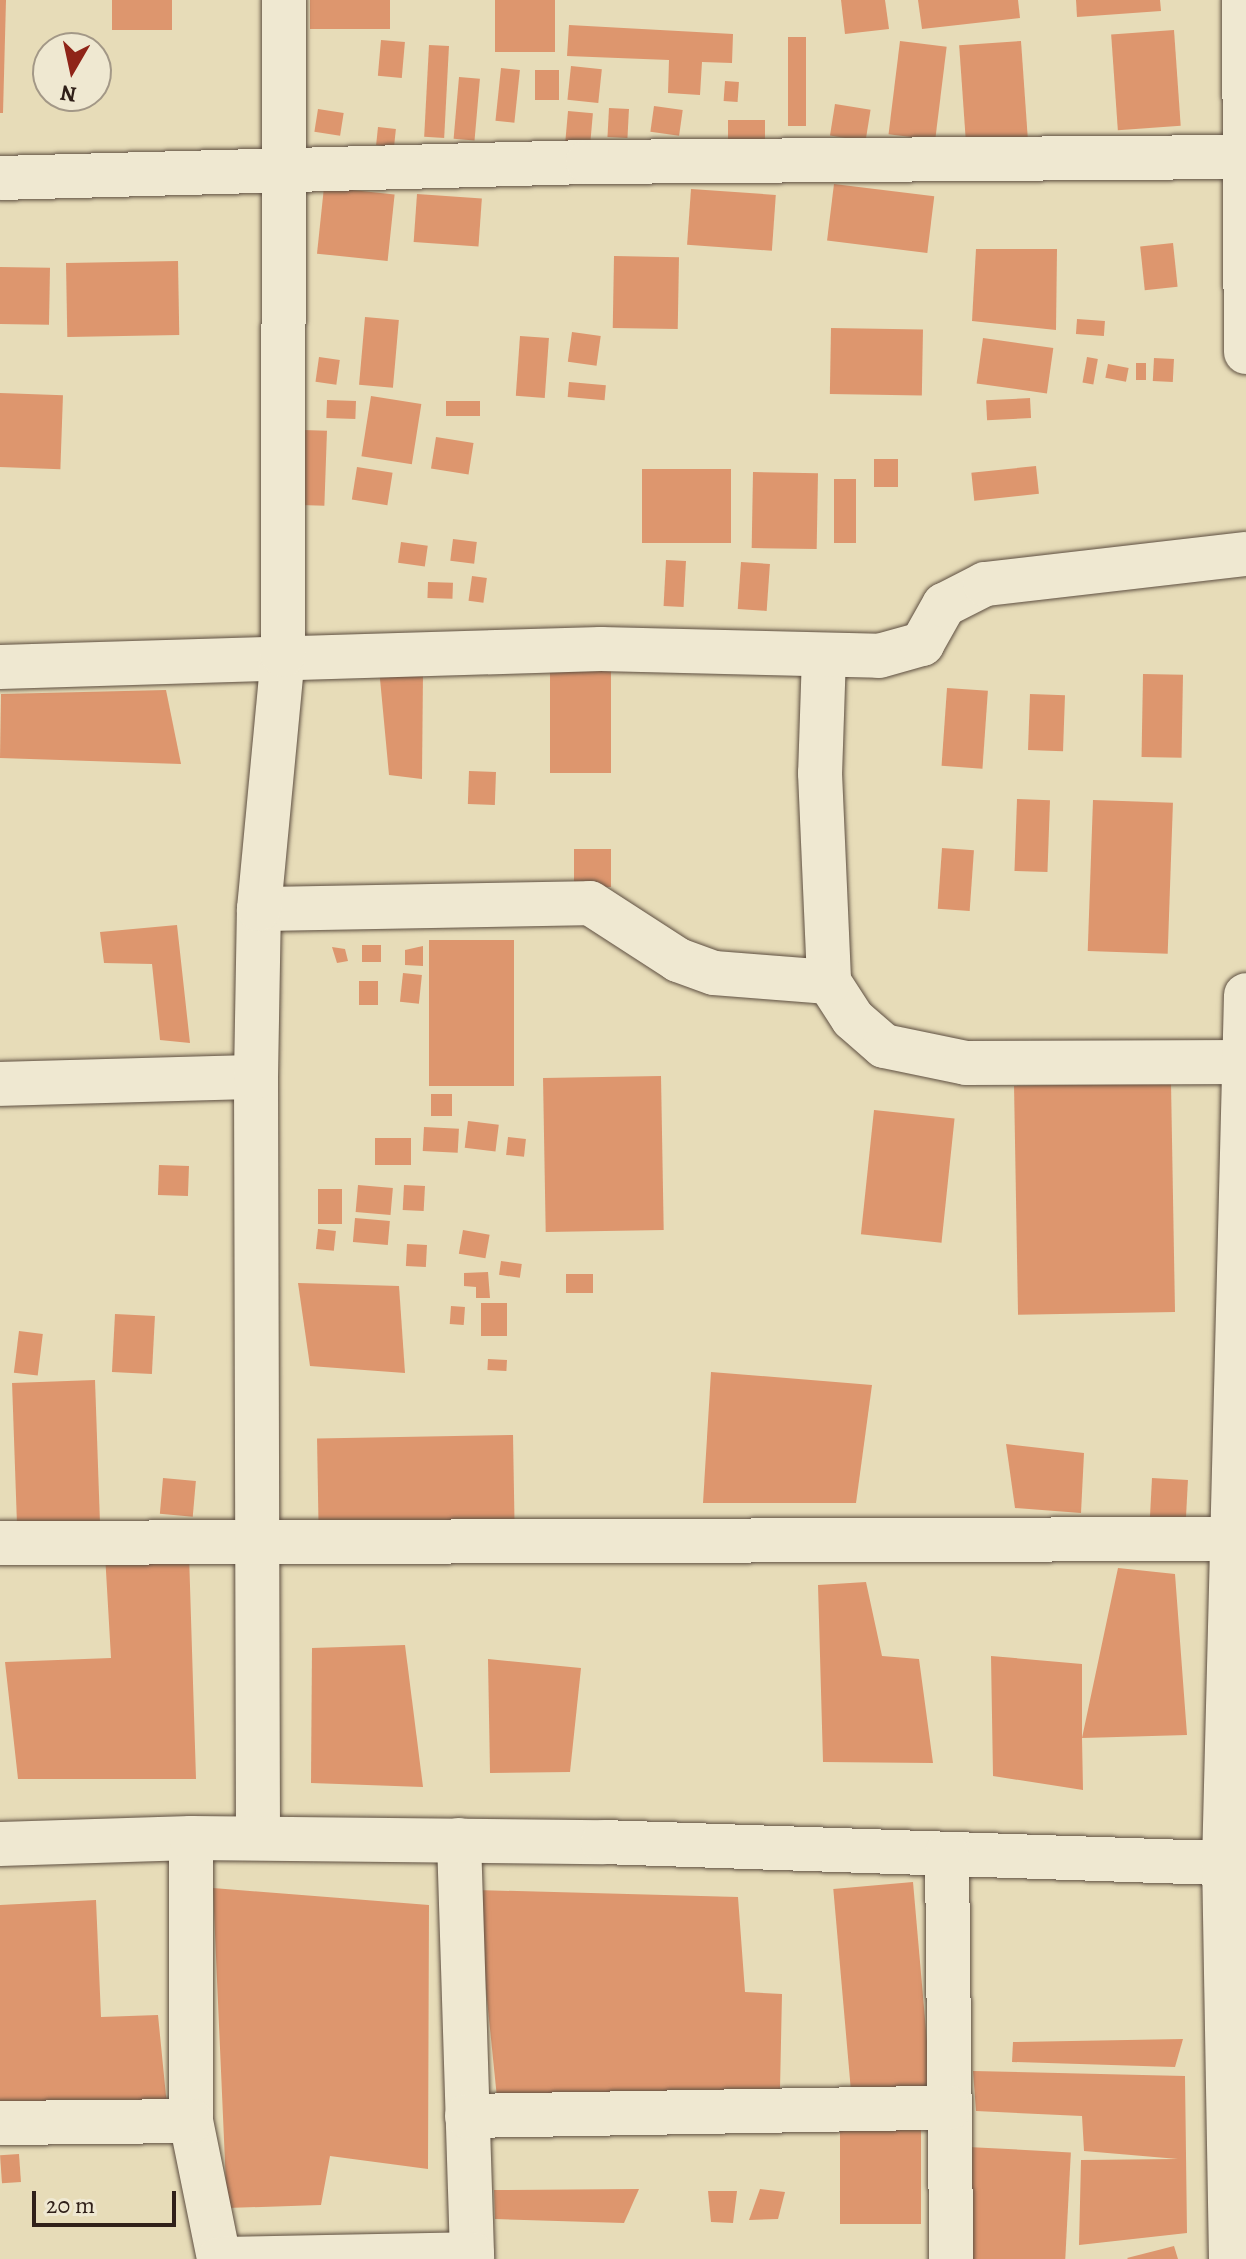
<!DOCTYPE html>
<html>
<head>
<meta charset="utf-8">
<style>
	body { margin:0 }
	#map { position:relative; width:1246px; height:2259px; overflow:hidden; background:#e7dcb8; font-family:Alegreya,serif }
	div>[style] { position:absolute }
	.building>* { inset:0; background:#dd966e; transform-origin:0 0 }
	.roads { filter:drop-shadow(0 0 2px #5e4f41) drop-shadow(0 0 2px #5e4f41) }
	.minor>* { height:44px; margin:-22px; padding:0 22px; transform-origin:22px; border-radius:22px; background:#efe8d1 }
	span { translate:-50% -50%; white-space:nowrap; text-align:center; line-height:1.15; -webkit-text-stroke:6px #efe8d1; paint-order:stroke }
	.north { position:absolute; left:32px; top:32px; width:80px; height:80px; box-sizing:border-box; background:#efe8d1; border:2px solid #a39887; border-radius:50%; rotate:189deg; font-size:22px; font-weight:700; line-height:32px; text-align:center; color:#302019 }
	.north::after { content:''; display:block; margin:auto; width:28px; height:36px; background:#8f2418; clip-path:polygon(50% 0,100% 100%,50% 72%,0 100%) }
	.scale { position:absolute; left:32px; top:2191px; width:144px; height:36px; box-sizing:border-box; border:4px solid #302019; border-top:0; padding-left:10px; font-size:24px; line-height:28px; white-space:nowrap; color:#302019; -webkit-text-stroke:6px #efe8d1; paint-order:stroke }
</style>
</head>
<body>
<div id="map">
	<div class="building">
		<div style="clip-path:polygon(0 0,6px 0,3px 113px,0 113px)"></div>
		<div style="left:112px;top:0;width:60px;height:30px"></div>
		<div style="left:310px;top:0;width:80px;height:29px"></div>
		<div style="left:495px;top:0;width:60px;height:52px"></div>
		<div style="clip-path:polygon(841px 0,885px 0,889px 29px,845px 34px)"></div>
		<div style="clip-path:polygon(918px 0,1018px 0,1020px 18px,922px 29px)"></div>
		<div style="clip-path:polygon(1076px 0,1160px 0,1161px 11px,1077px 17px)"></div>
		<div style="clip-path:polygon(569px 25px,733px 34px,732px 63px,702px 62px,700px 95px,668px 93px,669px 60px,567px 56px)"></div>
		<div style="left:1174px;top:30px;width:96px;height:63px;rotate:86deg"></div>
		<div style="left:788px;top:37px;width:18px;height:89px"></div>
		<div style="left:381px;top:40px;width:24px;height:36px;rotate:5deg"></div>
		<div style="left:900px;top:41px;width:47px;height:94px;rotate:7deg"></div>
		<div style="left:1021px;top:41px;width:100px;height:62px;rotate:86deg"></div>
		<div style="left:429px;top:45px;width:20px;height:92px;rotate:3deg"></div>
		<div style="left:571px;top:66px;width:31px;height:34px;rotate:6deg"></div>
		<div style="left:501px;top:68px;width:19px;height:53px;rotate:6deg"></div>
		<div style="left:535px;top:70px;width:24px;height:30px"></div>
		<div style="left:459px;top:77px;width:21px;height:62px;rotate:5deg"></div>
		<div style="left:725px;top:81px;width:14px;height:20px;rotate:4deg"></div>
		<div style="left:835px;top:104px;width:36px;height:32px;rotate:9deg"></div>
		<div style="left:654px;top:106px;width:29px;height:26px;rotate:8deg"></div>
		<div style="left:609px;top:108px;width:20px;height:29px;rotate:3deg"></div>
		<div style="left:318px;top:109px;width:26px;height:23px;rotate:9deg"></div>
		<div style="left:568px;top:111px;width:25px;height:30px;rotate:5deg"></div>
		<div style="left:728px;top:120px;width:37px;height:22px"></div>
		<div style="left:378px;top:127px;width:18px;height:18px;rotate:6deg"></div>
		<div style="left:834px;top:184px;width:101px;height:57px;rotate:7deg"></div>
		<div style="left:324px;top:187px;width:71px;height:67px;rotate:6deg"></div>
		<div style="left:691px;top:189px;width:85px;height:56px;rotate:4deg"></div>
		<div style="left:417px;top:194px;width:65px;height:48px;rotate:4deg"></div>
		<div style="left:1173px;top:243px;width:44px;height:33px;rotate:84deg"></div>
		<div style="clip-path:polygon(976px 249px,1057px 249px,1056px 330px,972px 321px)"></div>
		<div style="left:614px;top:256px;width:65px;height:72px;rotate:1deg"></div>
		<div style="left:178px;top:261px;width:74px;height:112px;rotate:89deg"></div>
		<div style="left:0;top:267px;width:50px;height:57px;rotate:1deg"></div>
		<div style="left:365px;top:317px;width:34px;height:68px;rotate:5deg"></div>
		<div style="left:1077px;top:319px;width:28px;height:15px;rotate:4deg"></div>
		<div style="left:831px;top:328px;width:92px;height:66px;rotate:1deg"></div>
		<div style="left:572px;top:332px;width:29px;height:30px;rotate:8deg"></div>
		<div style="left:520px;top:336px;width:29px;height:60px;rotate:4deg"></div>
		<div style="left:983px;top:338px;width:71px;height:46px;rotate:8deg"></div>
		<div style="left:319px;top:357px;width:21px;height:25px;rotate:8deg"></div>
		<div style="left:1087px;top:357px;width:11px;height:26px;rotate:10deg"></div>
		<div style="left:1154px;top:358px;width:20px;height:23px;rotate:3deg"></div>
		<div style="left:1136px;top:363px;width:10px;height:17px"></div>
		<div style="left:1108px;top:364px;width:21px;height:14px;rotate:11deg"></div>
		<div style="left:569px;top:382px;width:37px;height:15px;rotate:5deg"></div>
		<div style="left:0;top:393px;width:63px;height:74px;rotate:2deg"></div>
		<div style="left:371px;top:396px;width:51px;height:61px;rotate:9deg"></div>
		<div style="left:1030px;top:398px;width:20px;height:44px;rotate:87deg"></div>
		<div style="left:327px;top:400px;width:29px;height:18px;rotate:2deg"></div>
		<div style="left:480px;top:401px;width:15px;height:34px;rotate:90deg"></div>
		<div style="left:303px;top:430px;width:24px;height:75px;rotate:2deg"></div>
		<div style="left:436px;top:437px;width:38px;height:32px;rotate:9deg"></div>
		<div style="left:874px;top:459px;width:24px;height:28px"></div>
		<div style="left:1036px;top:466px;width:28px;height:65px;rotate:84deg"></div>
		<div style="left:357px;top:467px;width:36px;height:33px;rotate:9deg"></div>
		<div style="left:642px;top:469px;width:89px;height:74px"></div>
		<div style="left:753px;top:472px;width:65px;height:76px;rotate:1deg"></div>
		<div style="left:834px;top:479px;width:22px;height:64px"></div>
		<div style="left:453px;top:539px;width:24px;height:22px;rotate:7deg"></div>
		<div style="left:401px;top:542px;width:27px;height:21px;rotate:8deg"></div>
		<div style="left:666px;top:560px;width:20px;height:46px;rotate:3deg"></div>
		<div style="left:741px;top:562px;width:29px;height:47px;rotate:4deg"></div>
		<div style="left:472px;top:576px;width:15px;height:25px;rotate:8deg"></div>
		<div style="left:428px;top:582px;width:25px;height:16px;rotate:2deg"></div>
		<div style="clip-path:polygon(379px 668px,423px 672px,422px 779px,389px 775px)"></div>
		<div style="left:550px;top:670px;width:61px;height:103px"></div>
		<div style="left:1143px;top:674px;width:40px;height:83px;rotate:1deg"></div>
		<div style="left:947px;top:688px;width:41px;height:78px;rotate:4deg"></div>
		<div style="clip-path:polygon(166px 690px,181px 764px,0 758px,1px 694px)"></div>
		<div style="left:1030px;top:694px;width:35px;height:56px;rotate:2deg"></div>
		<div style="left:469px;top:771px;width:27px;height:33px;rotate:2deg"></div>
		<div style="left:1017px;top:799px;width:33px;height:72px;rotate:2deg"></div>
		<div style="left:1093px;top:800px;width:80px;height:151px;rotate:2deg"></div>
		<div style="left:942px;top:848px;width:32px;height:61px;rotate:4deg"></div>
		<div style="left:611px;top:849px;width:38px;height:37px;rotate:90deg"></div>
		<div style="clip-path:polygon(177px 925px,190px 1043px,160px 1040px,152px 964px,104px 963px,100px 932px)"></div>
		<div style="left:514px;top:940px;width:146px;height:85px;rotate:90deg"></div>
		<div style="left:381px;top:945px;width:17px;height:19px;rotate:90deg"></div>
		<div style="clip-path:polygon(423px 946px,423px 966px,405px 965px,405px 950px)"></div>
		<div style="clip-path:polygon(332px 947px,345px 949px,348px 961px,337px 963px)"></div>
		<div style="left:403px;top:973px;width:19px;height:29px;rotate:6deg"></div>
		<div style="left:359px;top:981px;width:19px;height:24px"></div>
		<div style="left:661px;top:1076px;width:154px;height:118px;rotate:89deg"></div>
		<div style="left:1171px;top:1083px;width:229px;height:157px;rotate:89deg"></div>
		<div style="left:431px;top:1094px;width:21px;height:22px"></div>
		<div style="left:874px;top:1110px;width:81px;height:125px;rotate:6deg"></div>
		<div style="left:468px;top:1121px;width:31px;height:27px;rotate:7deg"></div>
		<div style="left:424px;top:1127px;width:35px;height:24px;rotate:3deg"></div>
		<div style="left:508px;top:1137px;width:18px;height:18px;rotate:6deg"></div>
		<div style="left:375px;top:1138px;width:36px;height:27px"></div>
		<div style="left:159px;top:1165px;width:30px;height:30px;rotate:2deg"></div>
		<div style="left:358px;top:1185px;width:35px;height:27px;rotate:5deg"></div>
		<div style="left:404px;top:1185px;width:21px;height:25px;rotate:3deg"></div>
		<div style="left:318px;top:1189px;width:24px;height:35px"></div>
		<div style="left:355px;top:1218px;width:35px;height:24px;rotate:5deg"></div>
		<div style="left:318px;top:1229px;width:18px;height:20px;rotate:6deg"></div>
		<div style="left:463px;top:1230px;width:27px;height:24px;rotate:10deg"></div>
		<div style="left:407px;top:1244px;width:20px;height:22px;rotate:3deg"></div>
		<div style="left:501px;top:1261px;width:21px;height:14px;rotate:8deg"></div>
		<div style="clip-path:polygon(488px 1272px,490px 1298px,476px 1298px,476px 1287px,464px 1286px,464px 1273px)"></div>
		<div style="left:566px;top:1274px;width:27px;height:19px"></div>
		<div style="clip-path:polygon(298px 1283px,399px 1286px,405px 1373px,310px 1366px)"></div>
		<div style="left:481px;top:1303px;width:26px;height:33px"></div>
		<div style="left:451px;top:1306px;width:14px;height:18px;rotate:4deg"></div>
		<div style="left:115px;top:1314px;width:40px;height:58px;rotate:3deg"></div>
		<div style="left:19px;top:1331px;width:24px;height:42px;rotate:7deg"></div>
		<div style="left:488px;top:1359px;width:19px;height:11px;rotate:3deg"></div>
		<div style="clip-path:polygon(711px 1372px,872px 1385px,856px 1503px,703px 1503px)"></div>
		<div style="left:95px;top:1380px;width:145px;height:83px;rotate:88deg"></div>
		<div style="left:513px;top:1435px;width:97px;height:196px;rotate:89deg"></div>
		<div style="clip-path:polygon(1006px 1444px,1084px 1453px,1081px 1513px,1015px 1508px)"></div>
		<div style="left:163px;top:1478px;width:33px;height:36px;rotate:5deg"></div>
		<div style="left:1152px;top:1478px;width:36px;height:40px;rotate:3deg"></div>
		<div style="clip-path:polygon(105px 1554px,189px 1554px,196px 1779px,18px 1779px,5px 1662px,111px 1658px)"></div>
		<div style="clip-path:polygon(1118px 1568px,1175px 1574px,1187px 1735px,1082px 1738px,1083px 1790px,993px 1776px,991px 1656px,1082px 1664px,1082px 1738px)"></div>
		<div style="clip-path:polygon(866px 1582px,882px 1656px,919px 1659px,933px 1763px,823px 1762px,818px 1585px)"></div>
		<div style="clip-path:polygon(405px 1645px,423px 1787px,311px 1783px,312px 1648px)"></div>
		<div style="clip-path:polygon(488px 1659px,581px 1668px,570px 1772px,490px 1773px)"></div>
		<div style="left:913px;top:1882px;width:205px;height:80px;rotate:85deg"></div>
		<div style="clip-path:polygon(213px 1888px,429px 1905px,428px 2169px,330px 2156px,321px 2205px,227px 2208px)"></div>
		<div style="clip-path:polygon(476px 1890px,738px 1897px,745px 1992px,782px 1994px,780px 2090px,497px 2098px)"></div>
		<div style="clip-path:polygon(96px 1900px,101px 2017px,158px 2015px,167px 2106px,0 2103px,0 1905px)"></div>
		<div style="clip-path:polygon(1183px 2039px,1175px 2067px,1012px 2062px,1013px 2042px)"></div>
		<div style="clip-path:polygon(973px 2071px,1185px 2076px,1187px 2233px,1079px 2245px,1081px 2160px,1178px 2159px,1084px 2151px,1082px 2116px,976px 2111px)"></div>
		<div style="left:840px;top:2130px;width:81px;height:94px"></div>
		<div style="left:968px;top:2147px;width:103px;height:112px;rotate:3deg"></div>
		<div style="left:19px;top:2154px;width:28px;height:19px;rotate:86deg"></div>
		<div style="clip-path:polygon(639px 2189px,624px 2223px,495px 2219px,494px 2190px)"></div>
		<div style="clip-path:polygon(760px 2189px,785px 2192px,778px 2219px,749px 2220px)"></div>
		<div style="clip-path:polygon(708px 2191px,737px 2191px,733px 2223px,711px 2222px)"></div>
		<div style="clip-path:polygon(1174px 2246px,1178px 2259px,1128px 2259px,1127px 2258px)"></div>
	</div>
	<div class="roads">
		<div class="minor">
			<div style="left:1244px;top:0;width:352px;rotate:89.7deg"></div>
			<div style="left:0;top:178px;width:588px;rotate:-1.56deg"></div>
			<div style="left:588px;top:162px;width:655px;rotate:-0.44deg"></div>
			<div style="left:824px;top:655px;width:118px;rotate:91.9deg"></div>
			<div style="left:820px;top:773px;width:209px;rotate:87.5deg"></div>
			<div style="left:829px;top:982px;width:44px;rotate:57deg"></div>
			<div style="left:853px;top:1019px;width:41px;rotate:41.1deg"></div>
			<div style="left:884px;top:1046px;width:84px;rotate:11.7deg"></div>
			<div style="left:966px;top:1063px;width:279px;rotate:-0.2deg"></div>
			<div style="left:0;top:667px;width:601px;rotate:-1.72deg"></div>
			<div style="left:601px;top:649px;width:278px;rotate:1.4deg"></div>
			<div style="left:879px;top:656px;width:45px;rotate:-15.6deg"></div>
			<div style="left:922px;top:644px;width:45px;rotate:-60.6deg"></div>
			<div style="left:944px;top:605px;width:46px;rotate:-27.1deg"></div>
			<div style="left:985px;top:584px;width:263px;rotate:-6.6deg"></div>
			<div style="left:259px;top:909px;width:331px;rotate:-1deg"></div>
			<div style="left:590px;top:903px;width:105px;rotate:32.9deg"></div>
			<div style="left:678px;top:960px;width:38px;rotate:20deg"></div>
			<div style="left:714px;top:973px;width:115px;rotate:4.5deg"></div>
			<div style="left:0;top:1084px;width:256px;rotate:-1.6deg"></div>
			<div style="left:0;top:1543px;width:1235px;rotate:-0.19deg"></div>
			<div style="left:191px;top:1838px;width:283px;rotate:90deg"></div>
			<div style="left:191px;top:2121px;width:141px;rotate:78.5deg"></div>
			<div style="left:258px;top:1838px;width:761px;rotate:-90.15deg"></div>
			<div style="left:256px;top:1077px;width:168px;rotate:-89deg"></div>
			<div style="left:259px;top:909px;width:255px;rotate:-84.6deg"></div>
			<div style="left:283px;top:655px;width:655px;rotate:-89.91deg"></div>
			<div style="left:459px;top:1840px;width:419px;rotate:88.2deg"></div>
			<div style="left:0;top:1844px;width:191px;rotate:-1.8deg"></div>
			<div style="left:191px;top:1838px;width:412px;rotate:0.6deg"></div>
			<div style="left:603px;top:1842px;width:643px;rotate:1.96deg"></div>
			<div style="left:947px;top:1854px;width:405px;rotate:89.4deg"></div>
			<div style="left:467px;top:2116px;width:482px;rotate:-1deg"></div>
			<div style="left:0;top:2123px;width:191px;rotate:-0.6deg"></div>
			<div style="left:219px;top:2259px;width:253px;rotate:-1.1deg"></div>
			<div style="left:1231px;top:2259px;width:395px;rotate:-91deg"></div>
			<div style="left:1224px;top:1864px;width:869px;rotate:-88.55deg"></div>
		</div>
	</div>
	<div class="north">N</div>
	<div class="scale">20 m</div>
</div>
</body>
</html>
